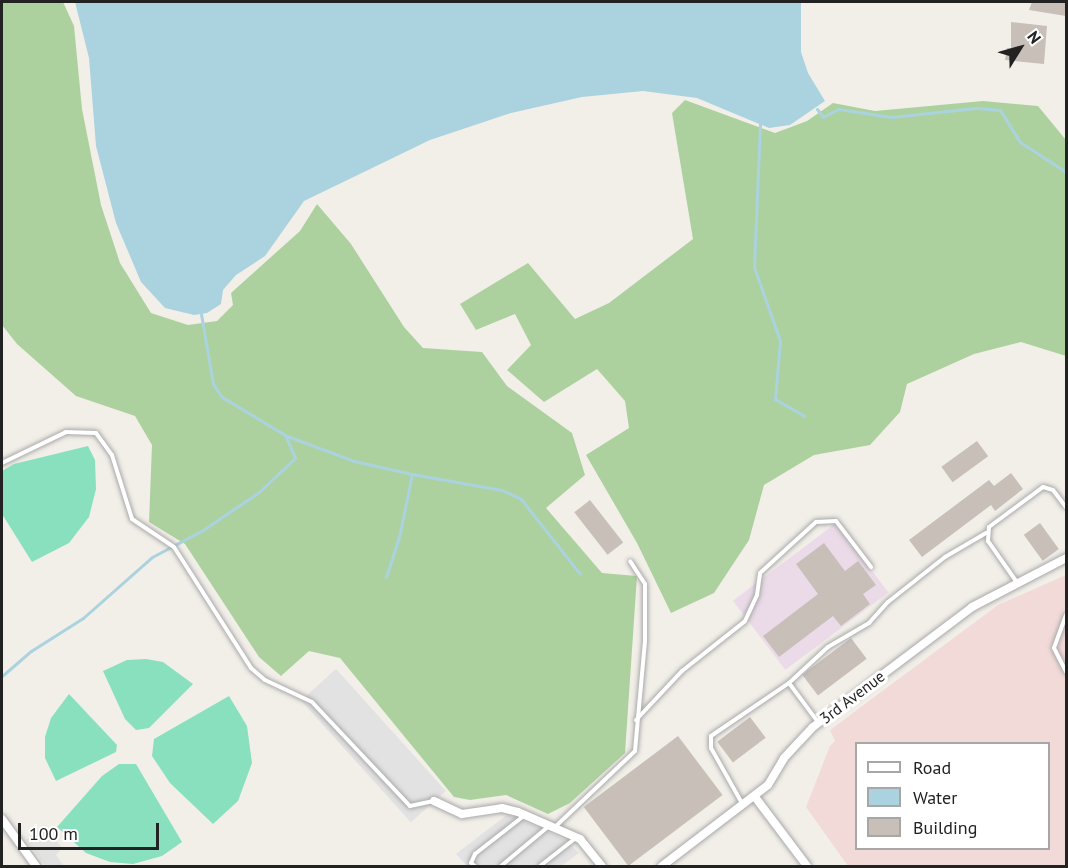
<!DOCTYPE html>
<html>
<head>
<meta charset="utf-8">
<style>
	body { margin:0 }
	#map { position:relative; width:1068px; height:868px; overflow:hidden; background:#f2efe9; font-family:"PT Sans",sans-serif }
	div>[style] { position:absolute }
	.commercial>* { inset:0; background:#f2dad9 }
	.industrial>* { inset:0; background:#ebdbe8; transform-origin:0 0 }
	.forest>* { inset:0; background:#add19e }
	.pitch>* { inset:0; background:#88e0be }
	.parking>* { inset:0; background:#e2e2e2; transform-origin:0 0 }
	.water>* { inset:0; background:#aad3df }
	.stream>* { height:3px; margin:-1.5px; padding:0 1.5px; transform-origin:1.5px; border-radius:1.5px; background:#aad3df }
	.building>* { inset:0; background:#c7bfb8; transform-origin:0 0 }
	.roads { filter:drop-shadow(0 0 2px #a9a9a9) drop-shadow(0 0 2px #a9a9a9) }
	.lane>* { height:4px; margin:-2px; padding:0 2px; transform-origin:2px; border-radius:2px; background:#fff }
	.street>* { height:8px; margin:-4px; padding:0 4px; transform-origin:4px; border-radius:4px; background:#fff }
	span { translate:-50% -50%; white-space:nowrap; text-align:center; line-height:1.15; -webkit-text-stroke:6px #fff; paint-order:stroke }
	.street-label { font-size:16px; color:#222 }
	.frame { position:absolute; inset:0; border:3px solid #222; pointer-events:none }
	.legend { position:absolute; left:855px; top:742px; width:195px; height:108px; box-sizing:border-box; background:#fff; border:2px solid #a7a7a7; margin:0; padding:8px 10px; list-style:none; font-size:18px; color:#222 }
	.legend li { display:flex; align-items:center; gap:12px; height:30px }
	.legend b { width:30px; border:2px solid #a7a7a7 }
	.north { position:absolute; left:990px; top:18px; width:60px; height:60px; -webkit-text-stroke:4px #fff; paint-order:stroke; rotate:53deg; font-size:16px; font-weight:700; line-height:24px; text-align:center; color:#222 }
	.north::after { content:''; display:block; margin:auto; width:21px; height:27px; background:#222; clip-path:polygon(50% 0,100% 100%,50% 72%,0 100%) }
	.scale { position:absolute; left:18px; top:823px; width:141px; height:27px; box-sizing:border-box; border:3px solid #222; border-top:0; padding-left:8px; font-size:18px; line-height:21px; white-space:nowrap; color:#222; -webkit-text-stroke:4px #fff; paint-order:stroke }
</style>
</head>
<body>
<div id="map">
	<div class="commercial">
		<div style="clip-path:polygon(evenodd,1066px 575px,1066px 866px,848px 866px,806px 807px,830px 746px,835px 741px,830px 730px,998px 605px,1066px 575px,856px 744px,1048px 744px,1048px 848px,856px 848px,856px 744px)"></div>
	</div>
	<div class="industrial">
		<div style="left:836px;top:523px;width:87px;height:129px;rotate:53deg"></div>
	</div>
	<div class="forest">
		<div style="clip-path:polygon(2px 2px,63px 2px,74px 26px,82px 109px,101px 205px,120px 263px,151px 313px,188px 325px,217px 321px,233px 305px,231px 293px,300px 231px,317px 204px,351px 244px,404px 327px,423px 348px,482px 352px,507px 386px,572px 433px,585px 475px,546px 508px,602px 573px,637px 576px,625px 753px,570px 803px,548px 814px,506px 795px,470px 800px,454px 797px,340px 658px,309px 651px,281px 676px,259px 657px,185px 544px,149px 522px,152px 445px,135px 416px,76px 396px,17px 344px,2px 325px)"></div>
		<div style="clip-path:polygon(685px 100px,775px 133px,807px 121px,833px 103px,875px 111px,983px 101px,1038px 106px,1066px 140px,1066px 356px,1021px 342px,974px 354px,907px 384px,900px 412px,870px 445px,814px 455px,764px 485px,749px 540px,714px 593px,671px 613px,637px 543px,586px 455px,629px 428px,625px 401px,597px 369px,544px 402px,507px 370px,531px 345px,515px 314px,476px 330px,460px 304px,528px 263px,575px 319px,609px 303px,693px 239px,672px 113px)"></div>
	</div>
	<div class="pitch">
		<div style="clip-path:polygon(88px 446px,95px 460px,96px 489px,89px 517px,69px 543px,32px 562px,2px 514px,2px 471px,14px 464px)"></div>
		<div style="clip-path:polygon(146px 659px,163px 662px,193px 684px,149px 728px,136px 730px,125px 719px,103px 671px,127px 660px)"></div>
		<div style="clip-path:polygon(69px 694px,117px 745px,116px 752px,56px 781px,45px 758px,45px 737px,51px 718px)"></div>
		<div style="clip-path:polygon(229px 696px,247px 726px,252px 763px,238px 801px,213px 824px,170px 783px,152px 756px,154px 739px)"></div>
		<div style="clip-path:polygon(119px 764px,136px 764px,182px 842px,162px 856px,133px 864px,110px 862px,86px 853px,57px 827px,102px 776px)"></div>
	</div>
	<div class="parking">
		<div style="left:336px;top:669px;width:164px;height:47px;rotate:48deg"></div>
		<div style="clip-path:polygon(508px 814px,563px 839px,579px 853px,561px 866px,467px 866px,456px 854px)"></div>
		<div style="clip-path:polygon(45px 825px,62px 848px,56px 855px,64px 866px,46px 866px,26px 840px)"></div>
	</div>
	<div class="water">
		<div style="clip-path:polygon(75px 2px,801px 2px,801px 52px,808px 73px,825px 101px,790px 125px,769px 128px,697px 98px,643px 91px,582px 97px,511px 113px,430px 140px,304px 201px,265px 256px,236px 275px,223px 290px,221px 304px,207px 313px,194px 315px,165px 308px,141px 282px,116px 223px,96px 146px,89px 58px)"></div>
	</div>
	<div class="stream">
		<div style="left:817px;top:109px;width:10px;rotate:53deg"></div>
		<div style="left:823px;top:117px;width:17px;rotate:-28deg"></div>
		<div style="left:838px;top:109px;width:54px;rotate:8.6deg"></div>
		<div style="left:891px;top:117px;width:85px;rotate:-6deg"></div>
		<div style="left:976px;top:108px;width:24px;rotate:5deg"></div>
		<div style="left:1000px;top:110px;width:38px;rotate:58deg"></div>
		<div style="left:1020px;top:142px;width:55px;rotate:33.1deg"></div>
		<div style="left:760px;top:124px;width:143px;rotate:92.4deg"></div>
		<div style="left:754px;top:267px;width:78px;rotate:70.6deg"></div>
		<div style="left:780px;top:341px;width:58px;rotate:94.9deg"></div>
		<div style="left:775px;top:399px;width:34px;rotate:30deg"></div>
		<div style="left:287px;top:436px;width:72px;rotate:20.5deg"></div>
		<div style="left:354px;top:461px;width:59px;rotate:12.6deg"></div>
		<div style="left:412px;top:474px;width:64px;rotate:101.7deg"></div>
		<div style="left:399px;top:537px;width:42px;rotate:108deg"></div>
		<div style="left:412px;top:474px;width:91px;rotate:10.1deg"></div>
		<div style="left:502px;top:490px;width:21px;rotate:25deg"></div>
		<div style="left:521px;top:499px;width:95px;rotate:51.8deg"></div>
		<div style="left:2px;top:676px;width:38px;rotate:-41deg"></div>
		<div style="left:31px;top:651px;width:62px;rotate:-32.4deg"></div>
		<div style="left:83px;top:618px;width:92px;rotate:-41.5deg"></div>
		<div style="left:152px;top:557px;width:58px;rotate:-27.9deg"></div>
		<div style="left:203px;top:530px;width:68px;rotate:-34.2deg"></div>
		<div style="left:259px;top:492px;width:50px;rotate:-43.4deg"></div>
		<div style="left:295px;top:458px;width:25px;rotate:-113deg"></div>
		<div style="left:285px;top:435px;width:74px;rotate:-148.9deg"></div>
		<div style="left:222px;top:397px;width:16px;rotate:-125deg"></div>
		<div style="left:213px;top:384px;width:71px;rotate:-99.7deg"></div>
	</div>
	<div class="building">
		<div style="clip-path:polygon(1032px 2px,1066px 2px,1066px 16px,1029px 10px)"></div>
		<div style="clip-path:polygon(1011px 22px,1047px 26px,1044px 64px,1005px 60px,1007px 48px,1011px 48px)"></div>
		<div style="left:977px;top:441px;width:19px;height:44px;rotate:54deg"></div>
		<div style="clip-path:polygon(1011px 473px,1023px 489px,995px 511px,991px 505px,922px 557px,909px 540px,989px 480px,994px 486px)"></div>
		<div style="left:590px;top:500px;width:54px;height:20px;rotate:52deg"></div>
		<div style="left:1040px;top:523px;width:32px;height:20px;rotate:54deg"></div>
		<div style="clip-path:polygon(824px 543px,845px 571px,858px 561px,876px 585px,863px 594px,870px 604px,841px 626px,833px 616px,779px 657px,763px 636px,818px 594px,796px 564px)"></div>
		<div style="left:851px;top:638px;width:26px;height:61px;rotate:53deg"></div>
		<div style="left:750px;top:717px;width:26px;height:41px;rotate:53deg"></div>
		<div style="left:678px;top:736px;width:74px;height:118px;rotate:53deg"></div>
	</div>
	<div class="roads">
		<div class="lane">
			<div style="left:2px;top:463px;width:71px;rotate:-25.8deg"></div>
			<div style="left:66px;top:432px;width:30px;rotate:2deg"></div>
			<div style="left:96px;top:433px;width:27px;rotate:54deg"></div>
			<div style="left:112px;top:455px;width:67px;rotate:72.6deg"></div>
			<div style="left:132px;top:519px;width:50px;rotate:33.7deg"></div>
			<div style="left:174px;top:547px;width:143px;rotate:57.5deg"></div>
			<div style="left:251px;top:668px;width:18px;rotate:41deg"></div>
			<div style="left:265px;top:680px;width:52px;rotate:25.1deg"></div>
			<div style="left:312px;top:702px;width:143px;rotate:46.7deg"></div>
			<div style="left:410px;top:806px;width:24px;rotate:-12deg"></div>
			<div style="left:1016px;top:581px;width:49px;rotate:-125deg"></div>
			<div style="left:988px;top:541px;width:14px;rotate:-86deg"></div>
			<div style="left:989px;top:527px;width:67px;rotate:-36.5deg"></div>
			<div style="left:1043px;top:487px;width:10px;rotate:17deg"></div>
			<div style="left:1053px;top:490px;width:21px;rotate:53deg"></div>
			<div style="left:1066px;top:615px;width:35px;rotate:110deg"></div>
			<div style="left:1054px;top:648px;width:27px;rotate:63deg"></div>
			<div style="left:789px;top:683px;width:53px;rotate:-42.7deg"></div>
			<div style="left:828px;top:647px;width:48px;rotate:-30.3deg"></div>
			<div style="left:869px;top:623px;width:28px;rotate:-48deg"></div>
			<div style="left:888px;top:602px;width:73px;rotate:-38.3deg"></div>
			<div style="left:945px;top:557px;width:48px;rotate:-30.3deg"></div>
			<div style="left:636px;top:720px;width:67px;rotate:-46.8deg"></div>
			<div style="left:682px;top:671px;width:80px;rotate:-38.4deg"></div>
			<div style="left:745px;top:621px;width:29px;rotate:-65deg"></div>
			<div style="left:757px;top:595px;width:22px;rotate:-82deg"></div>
			<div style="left:760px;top:573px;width:76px;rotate:-42.3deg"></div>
			<div style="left:816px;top:522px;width:20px;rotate:-3deg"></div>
			<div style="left:836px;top:521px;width:58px;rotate:52.7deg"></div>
			<div style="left:743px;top:805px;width:65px;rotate:-119.3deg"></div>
			<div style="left:711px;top:748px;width:12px;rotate:-90deg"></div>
			<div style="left:711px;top:736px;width:94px;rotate:-34.2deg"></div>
			<div style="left:789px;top:683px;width:49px;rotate:53.4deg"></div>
			<div style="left:555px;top:827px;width:110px;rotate:-43.5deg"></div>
			<div style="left:635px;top:751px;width:110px;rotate:-84.8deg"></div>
			<div style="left:645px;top:641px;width:57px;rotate:-90deg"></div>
			<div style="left:645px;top:584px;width:27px;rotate:-123deg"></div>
			<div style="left:475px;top:866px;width:5px;rotate:-143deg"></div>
			<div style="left:471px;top:863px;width:10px;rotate:-66deg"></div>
			<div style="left:475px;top:854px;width:63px;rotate:-38deg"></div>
			<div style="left:501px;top:866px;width:62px;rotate:-39.8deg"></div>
			<div style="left:540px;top:866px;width:47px;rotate:-38.1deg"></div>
		</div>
		<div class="street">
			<div style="left:755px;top:797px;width:86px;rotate:53deg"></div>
			<div style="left:434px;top:801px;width:31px;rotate:25deg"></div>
			<div style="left:462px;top:814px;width:40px;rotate:-8.5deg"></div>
			<div style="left:502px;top:808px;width:16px;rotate:14deg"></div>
			<div style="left:518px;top:812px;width:68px;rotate:23.5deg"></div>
			<div style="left:580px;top:839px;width:35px;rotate:51deg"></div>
			<div style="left:2px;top:819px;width:58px;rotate:54.1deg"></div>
			<div style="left:662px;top:866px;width:133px;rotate:-37.4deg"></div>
			<div style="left:768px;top:785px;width:31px;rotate:-59deg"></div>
			<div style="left:784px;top:758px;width:42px;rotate:-46.9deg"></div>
			<div style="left:813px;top:727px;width:199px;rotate:-37deg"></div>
			<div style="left:972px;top:607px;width:106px;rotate:-27.5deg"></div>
		</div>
	</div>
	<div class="street-label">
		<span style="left:852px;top:697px;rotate:-37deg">3rd Avenue</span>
	</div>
	<div class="frame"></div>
	<ul class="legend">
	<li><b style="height:8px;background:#fff"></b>Road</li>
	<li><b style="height:16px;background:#aad3df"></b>Water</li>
	<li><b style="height:16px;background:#c7bfb8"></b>Building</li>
	</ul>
	<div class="north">N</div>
	<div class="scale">100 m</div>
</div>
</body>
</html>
